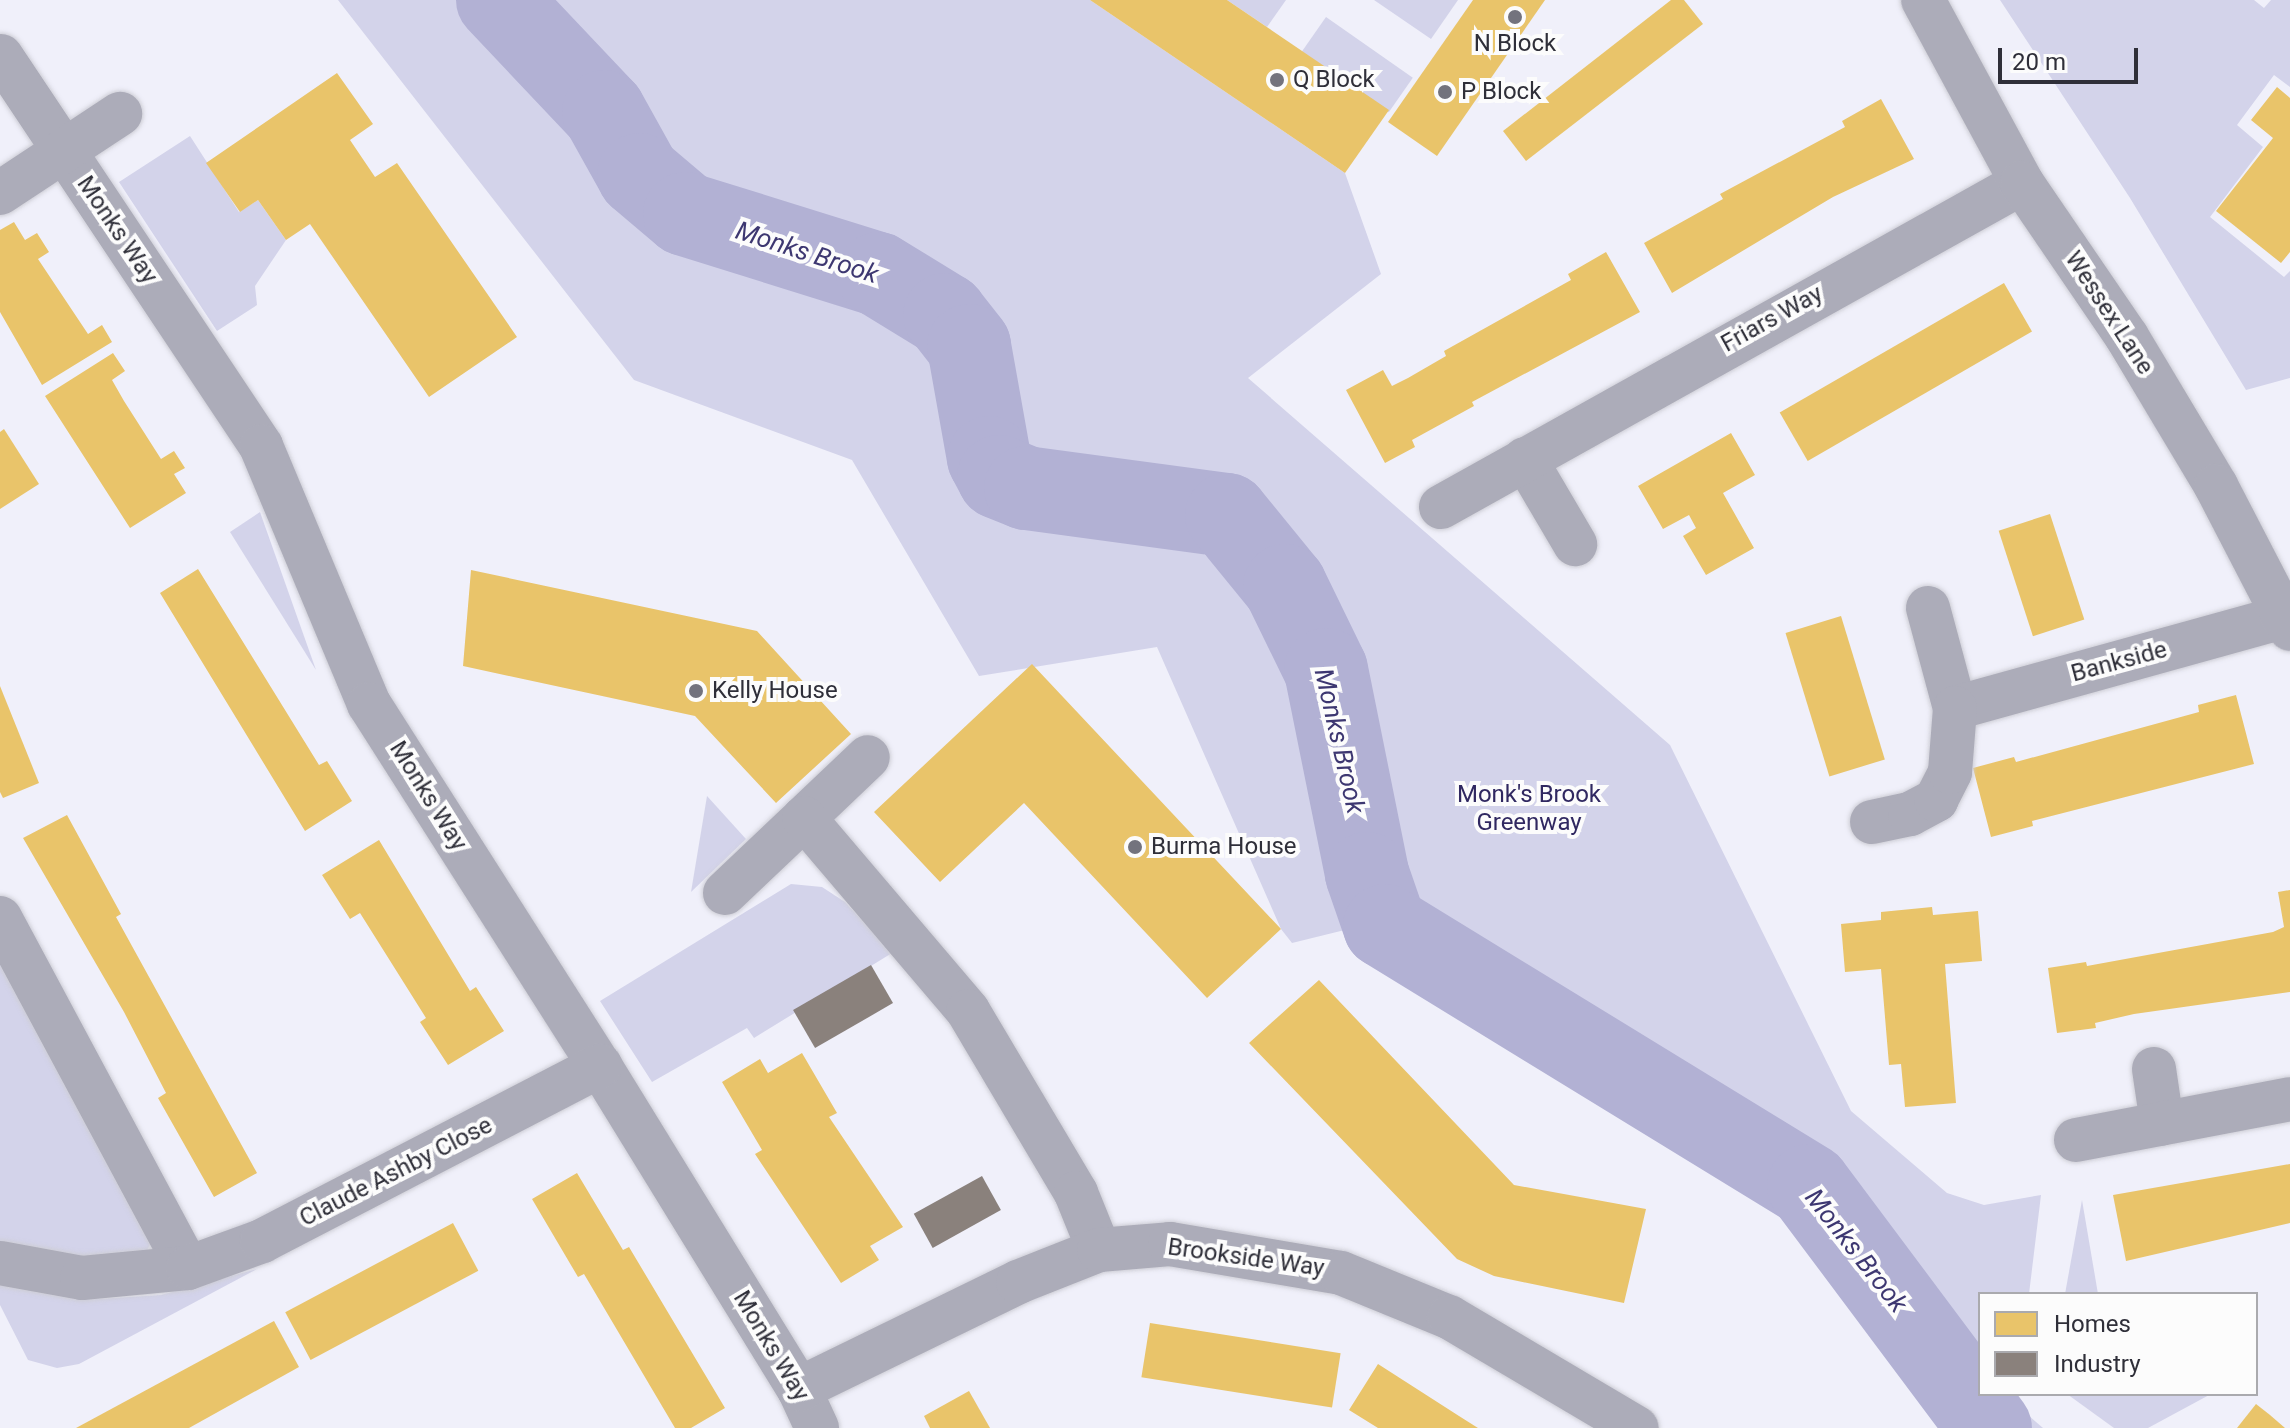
<!DOCTYPE html>
<html>
<head>
<meta charset="utf-8">
<style>
	body { margin:0 }
	#map { position:relative; width:2290px; height:1428px; overflow:hidden; background:#f0f0fa; font-family:Roboto,sans-serif }
	div>[style] { position:absolute }
	.green>* { inset:0; background:#d3d3ea; transform-origin:0 0 }
	.homes>* { inset:0; background:#e9c46a; transform-origin:0 0 }
	.industry>* { inset:0; background:#8a817c; transform-origin:0 0 }
	.river>* { height:84px; margin:-42px; padding:0 42px; transform-origin:42px; border-radius:42px; background:#b2b1d4 }
	.roads { filter:drop-shadow(0 0 2px #ceced6) drop-shadow(0 0 2px #ceced6) }
	.minor>* { height:44px; margin:-22px; padding:0 22px; transform-origin:22px; border-radius:22px; background:#acacb9 }
	.tertiary>* { height:44px; margin:-22px; padding:0 22px; transform-origin:22px; border-radius:22px; background:#acacb9 }
	.dots>* { width:22px; height:22px; translate:-50% -50%; box-sizing:border-box; border:4px solid #fcfcfc; border-radius:50% }
	span { translate:-50% -50%; white-space:nowrap; text-align:center; line-height:1.15; -webkit-text-stroke:8px #fcfcfc; paint-order:stroke }
	.poi-label { font-size:24px; color:#2f2f39 }
	.left { translate:0 -50%; text-align:left }
	.street-label { font-size:24px; color:#2f2f39 }
	.park-label { font-size:24px; color:#302861 }
	.water-label { font-size:26px; color:#3d3771; font-style:italic }
	.legend { position:absolute; left:1978px; top:1292px; width:280px; height:104px; box-sizing:border-box; background:#fcfcfc; border:2px solid #aaaaae; margin:0; padding:10px 14px; list-style:none; font-size:24px; color:#2f2f39 }
	.legend li { display:flex; align-items:center; gap:16px; height:40px }
	.legend b { width:40px; border:2px solid #aaaaae }
	.scale { position:absolute; left:1998px; top:48px; width:140px; height:36px; box-sizing:border-box; border:4px solid #2f2f39; border-top:0; padding-left:10px; font-size:24px; line-height:28px; white-space:nowrap; color:#2f2f39; -webkit-text-stroke:6px #fcfcfc; paint-order:stroke }
</style>
</head>
<body>
<div id="map">
	<div class="green">
		<div style="clip-path:polygon(338px 0,457px 0,577px 125px,624px 191px,674px 233px,815px 285px,863px 288px,915px 313px,949px 360px,968px 421px,970px 452px,977px 475px,996px 500px,1067px 517px,1156px 524px,1196px 547px,1232px 578px,1266px 615px,1288px 652px,1317px 741px,1361px 926px,1292px 943px,1281px 929px,1157px 647px,979px 676px,852px 460px,634px 380px)"></div>
		<div style="clip-path:polygon(530px 0,1090px 0,1345px 173px,1381px 274px,1248px 378px,1670px 745px,1851px 1111px,1947px 1193px,1984px 1205px,2041px 1195px,2029px 1294px,1980px 1294px,1980px 1351px,1902px 1263px,1834px 1171px,1410px 900px,1392px 872px,1383px 810px,1339px 662px,1307px 593px,1234px 504px,1104px 474px,1016px 466px,1006px 452px,989px 324px,965px 295px,885px 249px,700px 189px,655px 154px,627px 95px)"></div>
		<div style="clip-path:polygon(1227px 0,1286px 0,1267px 27px)"></div>
		<div style="clip-path:polygon(1374px 0,1458px 0,1431px 39px)"></div>
		<div style="clip-path:polygon(2000px 0,2254px 0,2264px 8px,2271px 0,2290px 0,2290px 87px,2274px 75px,2237px 125px,2263px 147px,2210px 217px,2284px 277px,2290px 271px,2290px 378px,2246px 390px,2130px 198px)"></div>
		<div style="left:1326px;top:17px;width:106px;height:42px;rotate:35deg"></div>
		<div style="clip-path:polygon(190px 136px,239px 212px,258px 200px,286px 240px,255px 286px,257px 305px,217px 331px,119px 182px)"></div>
		<div style="clip-path:polygon(260px 512px,316px 670px,230px 532px)"></div>
		<div style="clip-path:polygon(707px 796px,746px 839px,691px 892px)"></div>
		<div style="clip-path:polygon(791px 884px,822px 887px,845px 902px,892px 953px,754px 1038px,747px 1028px,652px 1082px,600px 1001px)"></div>
		<div style="clip-path:polygon(0 945px,153px 1239px,145px 1254px,101px 1262px,0 1246px)"></div>
		<div style="clip-path:polygon(2082px 1200px,2098px 1294px,2065px 1294px)"></div>
		<div style="clip-path:polygon(257px 1269px,79px 1364px,57px 1368px,28px 1360px,0 1305px,0 1281px,98px 1299px,161px 1295px)"></div>
		<div style="clip-path:polygon(2067px 1394px,2211px 1394px,2148px 1428px,2114px 1428px)"></div>
		<div style="clip-path:polygon(2019px 1407px,2043px 1428px,1976px 1428px)"></div>
	</div>
	<div class="homes">
		<div style="clip-path:polygon(1090px 0,1227px 0,1389px 110px,1345px 173px)"></div>
		<div style="clip-path:polygon(1473px 0,1545px 0,1437px 156px,1388px 122px)"></div>
		<div style="clip-path:polygon(1671px 0,1684px 0,1703px 24px,1526px 161px,1503px 131px)"></div>
		<div style="clip-path:polygon(337px 73px,373px 124px,350px 140px,375px 177px,397px 163px,517px 337px,429px 397px,310px 224px,286px 240px,258px 200px,240px 212px,206px 163px)"></div>
		<div style="clip-path:polygon(2277px 87px,2290px 98px,2290px 252px,2281px 263px,2216px 211px,2273px 138px,2251px 120px)"></div>
		<div style="clip-path:polygon(1881px 99px,1914px 159px,1833px 197px,1672px 293px,1644px 243px,1723px 199px,1720px 194px,1845px 127px,1842px 121px)"></div>
		<div style="clip-path:polygon(14px 222px,25px 240px,37px 233px,49px 252px,38px 259px,88px 334px,102px 325px,112px 342px,42px 385px,0 312px,0 230px)"></div>
		<div style="clip-path:polygon(1606px 252px,1640px 312px,1472px 402px,1474px 406px,1412px 440px,1415px 447px,1385px 463px,1346px 390px,1383px 370px,1392px 386px,1408px 378px,1446px 356px,1444px 351px,1571px 280px,1568px 274px)"></div>
		<div style="left:2004px;top:283px;width:56px;height:259px;rotate:60deg"></div>
		<div style="clip-path:polygon(113px 353px,125px 371px,112px 380px,124px 401px,161px 459px,174px 451px,185px 468px,174px 474px,186px 493px,130px 528px,45px 396px)"></div>
		<div style="clip-path:polygon(4px 429px,39px 484px,0 509px,0 432px)"></div>
		<div style="clip-path:polygon(1731px 433px,1755px 475px,1723px 493px,1754px 548px,1706px 575px,1683px 536px,1696px 528px,1689px 515px,1663px 529px,1638px 486px)"></div>
		<div style="left:2050px;top:514px;width:111px;height:54px;rotate:72deg"></div>
		<div style="clip-path:polygon(198px 569px,319px 765px,327px 761px,352px 801px,305px 831px,160px 593px)"></div>
		<div style="clip-path:polygon(471px 570px,757px 631px,851px 734px,776px 803px,695px 716px,463px 666px)"></div>
		<div style="left:1841px;top:616px;width:150px;height:58px;rotate:73deg"></div>
		<div style="clip-path:polygon(1032px 664px,1281px 929px,1207px 998px,1024px 803px,940px 882px,874px 812px)"></div>
		<div style="clip-path:polygon(0 686px,39px 783px,3px 798px,0 792px)"></div>
		<div style="clip-path:polygon(2236px 695px,2254px 764px,2032px 821px,2033px 826px,1991px 837px,1973px 768px,2014px 757px,2016px 762px,2199px 712px,2198px 705px)"></div>
		<div style="clip-path:polygon(67px 815px,121px 914px,116px 917px,257px 1173px,214px 1197px,158px 1098px,166px 1093px,124px 1012px,23px 838px)"></div>
		<div style="clip-path:polygon(379px 840px,470px 991px,476px 987px,504px 1031px,448px 1065px,420px 1022px,426px 1018px,360px 913px,350px 919px,322px 875px)"></div>
		<div style="clip-path:polygon(2290px 890px,2290px 992px,2134px 1014px,2095px 1023px,2096px 1028px,2057px 1033px,2048px 968px,2086px 962px,2087px 966px,2273px 932px,2284px 927px,2278px 892px)"></div>
		<div style="clip-path:polygon(1932px 907px,1933px 915px,1978px 911px,1982px 961px,1945px 964px,1956px 1103px,1905px 1107px,1901px 1064px,1889px 1065px,1881px 969px,1845px 972px,1841px 924px,1881px 920px,1881px 912px)"></div>
		<div style="clip-path:polygon(1319px 980px,1514px 1185px,1646px 1209px,1624px 1303px,1494px 1276px,1457px 1259px,1249px 1043px)"></div>
		<div style="clip-path:polygon(802px 1053px,837px 1113px,829px 1117px,903px 1227px,870px 1246px,879px 1260px,841px 1283px,755px 1154px,762px 1150px,722px 1082px,760px 1059px,768px 1073px)"></div>
		<div style="clip-path:polygon(2290px 1164px,2290px 1223px,2126px 1261px,2113px 1195px)"></div>
		<div style="clip-path:polygon(577px 1173px,623px 1250px,629px 1247px,725px 1408px,691px 1428px,675px 1428px,584px 1274px,578px 1277px,532px 1199px)"></div>
		<div style="left:453px;top:1223px;width:54px;height:190px;rotate:62deg"></div>
		<div style="clip-path:polygon(274px 1321px,299px 1367px,189px 1428px,76px 1428px)"></div>
		<div style="left:1150px;top:1323px;width:193px;height:55px;rotate:9deg"></div>
		<div style="clip-path:polygon(1378px 1364px,1459px 1416px,1478px 1428px,1378px 1428px,1349px 1410px)"></div>
		<div style="clip-path:polygon(969px 1391px,990px 1428px,930px 1428px,924px 1416px)"></div>
		<div style="clip-path:polygon(2256px 1404px,2270px 1415px,2285px 1428px,2237px 1428px)"></div>
	</div>
	<div class="industry">
		<div style="left:871px;top:965px;width:44px;height:90px;rotate:60deg"></div>
		<div style="left:982px;top:1176px;width:39px;height:78px;rotate:61deg"></div>
	</div>
	<div class="river">
		<div style="left:498px;top:0;width:154px;rotate:46.6deg"></div>
		<div style="left:604px;top:112px;width:72px;rotate:60.9deg"></div>
		<div style="left:639px;top:175px;width:60px;rotate:40.3deg"></div>
		<div style="left:685px;top:214px;width:202px;rotate:17.3deg"></div>
		<div style="left:878px;top:274px;width:79px;rotate:31.5deg"></div>
		<div style="left:945px;top:315px;width:39px;rotate:52deg"></div>
		<div style="left:969px;top:346px;width:114px;rotate:79.9deg"></div>
		<div style="left:989px;top:458px;width:21px;rotate:62deg"></div>
		<div style="left:999px;top:477px;width:29px;rotate:22deg"></div>
		<div style="left:1026px;top:488px;width:203px;rotate:7.7deg"></div>
		<div style="left:1227px;top:515px;width:92px;rotate:50.8deg"></div>
		<div style="left:1285px;top:586px;width:93px;rotate:64deg"></div>
		<div style="left:1326px;top:670px;width:208px;rotate:78.6deg"></div>
		<div style="left:1367px;top:874px;width:55px;rotate:70.9deg"></div>
		<div style="left:1385px;top:926px;width:497px;rotate:31.5deg"></div>
		<div style="left:1809px;top:1186px;width:302px;rotate:53.2deg"></div>
	</div>
	<div class="roads">
		<div class="minor">
			<div style="left:1px;top:56px;width:469px;rotate:56.3deg"></div>
			<div style="left:261px;top:446px;width:280px;rotate:67.3deg"></div>
			<div style="left:369px;top:704px;width:429px;rotate:57.5deg"></div>
			<div style="left:600px;top:1066px;width:379px;rotate:58.4deg"></div>
			<div style="left:799px;top:1389px;width:43px;rotate:65.2deg"></div>
			<div style="left:0;top:193px;width:144px;rotate:-33.4deg"></div>
			<div style="left:1525px;top:459px;width:99px;rotate:59.5deg"></div>
			<div style="left:1441px;top:507px;width:665px;rotate:-29.15deg"></div>
			<div style="left:1928px;top:608px;width:104px;rotate:74.9deg"></div>
			<div style="left:1955px;top:708px;width:341px;rotate:-15.5deg"></div>
			<div style="left:804px;top:818px;width:88px;rotate:-43.6deg"></div>
			<div style="left:1872px;top:822px;width:39px;rotate:-12deg"></div>
			<div style="left:1910px;top:814px;width:30px;rotate:-28deg"></div>
			<div style="left:1936px;top:800px;width:31px;rotate:-63deg"></div>
			<div style="left:1950px;top:772px;width:64px;rotate:-85.5deg"></div>
			<div style="left:725px;top:893px;width:109px;rotate:-43.5deg"></div>
			<div style="left:804px;top:818px;width:253px;rotate:49.6deg"></div>
			<div style="left:968px;top:1011px;width:212px;rotate:59.3deg"></div>
			<div style="left:1076px;top:1193px;width:61px;rotate:68deg"></div>
			<div style="left:0;top:918px;width:397px;rotate:61.8deg"></div>
			<div style="left:2154px;top:1069px;width:55px;rotate:81.6deg"></div>
			<div style="left:2076px;top:1140px;width:218px;rotate:-10.8deg"></div>
			<div style="left:0;top:1263px;width:83px;rotate:10.4deg"></div>
			<div style="left:82px;top:1278px;width:106px;rotate:-5.4deg"></div>
			<div style="left:188px;top:1268px;width:79px;rotate:-20deg"></div>
			<div style="left:262px;top:1241px;width:381px;rotate:-27.4deg"></div>
			<div style="left:799px;top:1389px;width:244px;rotate:-26deg"></div>
			<div style="left:1018px;top:1282px;width:87px;rotate:-21.6deg"></div>
			<div style="left:1099px;top:1250px;width:71px;rotate:-4.8deg"></div>
			<div style="left:1170px;top:1244px;width:173px;rotate:9.6deg"></div>
			<div style="left:1341px;top:1273px;width:117px;rotate:22.2deg"></div>
			<div style="left:1449px;top:1317px;width:218px;rotate:30.6deg"></div>
		</div>
		<div class="tertiary">
			<div style="left:1923px;top:0;width:208px;rotate:61.6deg"></div>
			<div style="left:2022px;top:183px;width:186px;rotate:55.7deg"></div>
			<div style="left:2127px;top:337px;width:174px;rotate:59.1deg"></div>
			<div style="left:2216px;top:486px;width:161px;rotate:62.6deg"></div>
		</div>
	</div>
	<div class="dots">
		<div style="left:1515px;top:17px;background:#73737d"></div>
		<div style="left:1277px;top:80px;background:#73737d"></div>
		<div style="left:1445px;top:92px;background:#73737d"></div>
		<div style="left:696px;top:691px;background:#73737d"></div>
		<div style="left:1135px;top:847px;background:#73737d"></div>
	</div>
	<div class="poi-label">
		<span style="left:1515px;top:44px">N Block</span>
		<span class="left" style="left:1293px;top:80px">Q Block</span>
		<span class="left" style="left:1461px;top:92px">P Block</span>
		<span class="left" style="left:712px;top:691px">Kelly House</span>
		<span class="left" style="left:1151px;top:847px">Burma House</span>
	</div>
	<div class="street-label">
		<span style="left:117px;top:230px;rotate:56deg">Monks Way</span>
		<span style="left:2109px;top:313px;rotate:57deg">Wessex Lane</span>
		<span style="left:1772px;top:319px;rotate:-29deg">Friars Way</span>
		<span style="left:2119px;top:662px;rotate:-15deg">Bankside</span>
		<span style="left:428px;top:796px;rotate:58deg">Monks Way</span>
		<span style="left:396px;top:1172px;rotate:-27deg">Claude Ashby Close</span>
		<span style="left:1246px;top:1258px;rotate:8deg">Brookside Way</span>
		<span style="left:771px;top:1346px;rotate:59deg">Monks Way</span>
	</div>
	<div class="park-label">
		<span style="left:1529px;top:809px">Monk's Brook<br>Greenway</span>
	</div>
	<div class="water-label">
		<span style="left:807px;top:253px;rotate:18deg">Monks Brook</span>
		<span style="left:1339px;top:741px;rotate:77deg">Monks Brook</span>
		<span style="left:1856px;top:1251px;rotate:52deg">Monks Brook</span>
	</div>
	<ul class="legend">
	<li><b style="height:22px;background:#e9c46a"></b>Homes</li>
	<li><b style="height:22px;background:#8a817c"></b>Industry</li>
	</ul>
	<div class="scale">20 m</div>
</div>
</body>
</html>
